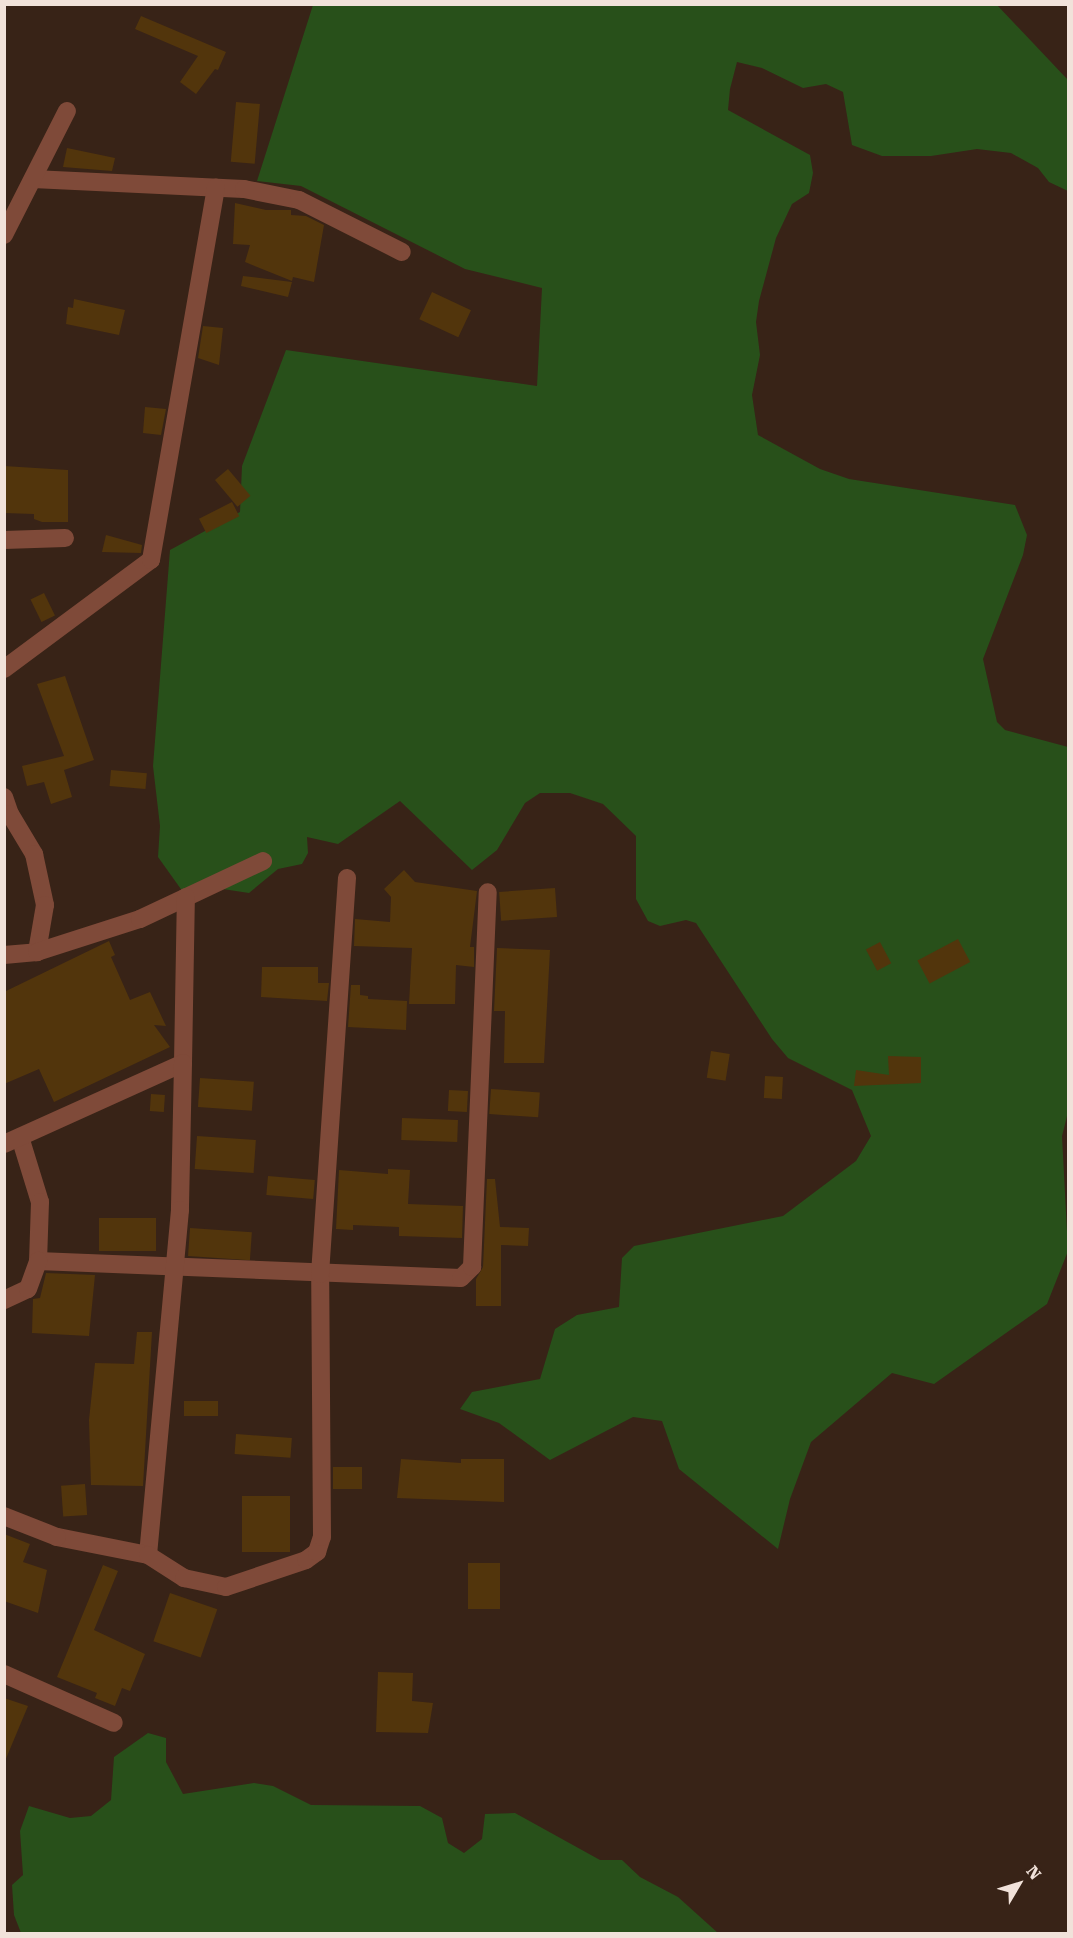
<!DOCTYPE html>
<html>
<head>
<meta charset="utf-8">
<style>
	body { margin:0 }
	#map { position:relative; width:1073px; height:1938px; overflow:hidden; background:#382317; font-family:"Roboto Serif",serif }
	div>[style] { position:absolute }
	.green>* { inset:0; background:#28501a }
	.building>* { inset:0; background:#52350c; transform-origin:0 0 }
	.street>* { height:18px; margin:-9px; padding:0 9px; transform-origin:9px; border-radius:9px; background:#7f4a39 }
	span { translate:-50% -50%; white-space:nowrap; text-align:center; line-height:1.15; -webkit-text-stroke:4.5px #382317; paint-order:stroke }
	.frame { position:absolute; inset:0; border:6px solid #f1e2da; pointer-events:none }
	.north { position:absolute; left:989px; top:1854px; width:60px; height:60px; -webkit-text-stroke:4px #382317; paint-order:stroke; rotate:52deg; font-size:16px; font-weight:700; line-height:24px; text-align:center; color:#f1e2da }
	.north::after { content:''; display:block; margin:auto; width:21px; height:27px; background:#f1e2da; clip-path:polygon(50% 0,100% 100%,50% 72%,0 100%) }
</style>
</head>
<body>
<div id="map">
	<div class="green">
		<div style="clip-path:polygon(313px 5px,997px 5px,1068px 80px,1068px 191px,1049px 182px,1038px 168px,1011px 153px,977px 149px,931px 156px,882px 156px,852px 145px,843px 92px,826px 84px,803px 88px,762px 68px,737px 62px,730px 89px,728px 110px,810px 155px,813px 173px,809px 193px,792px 204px,776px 238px,759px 301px,756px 322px,760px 355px,752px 395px,758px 435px,820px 469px,849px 479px,1015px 505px,1027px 535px,1023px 555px,983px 659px,997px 722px,1005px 730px,1068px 747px,1068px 1112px,1062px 1136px,1068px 1251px,1047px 1304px,934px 1384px,892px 1373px,811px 1442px,790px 1499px,778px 1549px,679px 1469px,662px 1421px,633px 1417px,550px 1460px,499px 1423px,460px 1409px,472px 1392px,540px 1379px,555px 1329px,577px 1315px,619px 1307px,622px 1258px,634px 1246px,783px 1216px,856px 1161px,871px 1136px,852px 1090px,788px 1058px,772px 1039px,696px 923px,686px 920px,660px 926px,648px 921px,636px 899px,636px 836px,603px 804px,570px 793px,540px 793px,525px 803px,497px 850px,472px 870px,400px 801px,338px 844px,307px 837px,308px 853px,302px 864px,278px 869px,249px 893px,203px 886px,183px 892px,158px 857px,160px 826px,153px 766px,170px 550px,240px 512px,242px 466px,286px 350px,537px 386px,542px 288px,465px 269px,301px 186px,257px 181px)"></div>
		<div style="clip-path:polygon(148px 1733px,166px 1738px,166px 1762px,183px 1794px,254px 1783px,273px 1786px,311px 1805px,420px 1806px,442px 1818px,448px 1843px,464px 1853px,482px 1839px,485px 1814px,515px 1813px,600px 1860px,622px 1860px,640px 1877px,678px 1897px,718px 1933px,21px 1933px,14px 1915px,12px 1885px,23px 1875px,20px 1831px,29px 1806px,70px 1818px,91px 1816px,111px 1800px,114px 1757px)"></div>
	</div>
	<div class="building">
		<div style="clip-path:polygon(141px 16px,226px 52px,218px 70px,215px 69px,196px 94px,180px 82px,198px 56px,135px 29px)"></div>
		<div style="left:236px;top:102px;width:24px;height:60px;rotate:5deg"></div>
		<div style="clip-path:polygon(67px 148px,115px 158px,112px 171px,63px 167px)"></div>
		<div style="clip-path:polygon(235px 203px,266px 210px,291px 210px,291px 215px,306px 216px,324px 225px,314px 282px,293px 277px,292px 281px,245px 262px,250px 245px,233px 244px)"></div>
		<div style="clip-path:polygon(243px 276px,292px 282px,288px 297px,241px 286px)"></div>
		<div style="left:432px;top:292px;width:43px;height:30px;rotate:25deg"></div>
		<div style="clip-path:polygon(74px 299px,125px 310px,119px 335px,66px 324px,68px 307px,73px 308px)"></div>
		<div style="clip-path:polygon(203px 326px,223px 328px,219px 365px,198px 358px)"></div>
		<div style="clip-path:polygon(145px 407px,166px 409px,161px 435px,143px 433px)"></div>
		<div style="clip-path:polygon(4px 466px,68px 470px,68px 522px,42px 522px,34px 519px,34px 514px,4px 513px)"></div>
		<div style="left:228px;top:469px;width:35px;height:17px;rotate:50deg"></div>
		<div style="left:232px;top:502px;width:16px;height:37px;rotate:63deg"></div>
		<div style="clip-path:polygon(106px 535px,142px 545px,141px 553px,102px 552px)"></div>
		<div style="left:44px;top:593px;width:25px;height:15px;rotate:64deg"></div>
		<div style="clip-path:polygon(65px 676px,94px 760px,64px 770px,72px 797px,51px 804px,44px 782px,27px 786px,22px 766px,64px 756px,37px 684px)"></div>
		<div style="left:111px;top:770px;width:36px;height:16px;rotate:5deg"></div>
		<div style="clip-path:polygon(404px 870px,415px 882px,477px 891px,470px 947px,474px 947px,474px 967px,456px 965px,455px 1004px,409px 1004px,412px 948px,354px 946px,355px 919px,390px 922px,391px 897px,384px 889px)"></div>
		<div style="left:555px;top:888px;width:29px;height:56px;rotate:86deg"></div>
		<div style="left:958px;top:939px;width:26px;height:46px;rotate:62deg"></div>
		<div style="clip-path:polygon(109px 941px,115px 955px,111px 957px,130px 1000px,150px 992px,166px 1026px,154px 1025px,170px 1047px,54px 1102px,39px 1069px,4px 1084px,4px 992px)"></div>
		<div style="left:880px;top:942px;width:24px;height:16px;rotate:62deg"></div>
		<div style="clip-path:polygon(497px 948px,550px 950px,544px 1063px,504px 1063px,505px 1011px,494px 1011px)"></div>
		<div style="clip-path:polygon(262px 967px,318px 967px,318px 983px,329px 983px,327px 1001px,261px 997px)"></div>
		<div style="clip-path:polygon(351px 985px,360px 985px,360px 995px,368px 996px,368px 999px,407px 1001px,406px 1030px,348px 1027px)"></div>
		<div style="left:711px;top:1051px;width:19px;height:27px;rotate:9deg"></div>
		<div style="clip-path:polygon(888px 1056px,921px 1057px,921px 1083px,854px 1086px,856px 1070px,889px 1075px)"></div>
		<div style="left:765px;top:1076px;width:18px;height:22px;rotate:3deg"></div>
		<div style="left:200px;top:1078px;width:54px;height:29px;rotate:4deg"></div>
		<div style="left:491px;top:1089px;width:49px;height:25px;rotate:4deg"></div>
		<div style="left:449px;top:1090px;width:19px;height:21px;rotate:3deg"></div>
		<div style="left:151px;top:1094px;width:14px;height:17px;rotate:4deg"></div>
		<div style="left:402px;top:1118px;width:56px;height:22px;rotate:2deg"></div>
		<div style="left:197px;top:1136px;width:59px;height:33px;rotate:4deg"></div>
		<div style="clip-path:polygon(388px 1169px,410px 1170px,408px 1204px,463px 1206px,462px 1238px,399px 1236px,399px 1227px,353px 1225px,353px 1230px,336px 1229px,339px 1170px,388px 1174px)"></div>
		<div style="left:268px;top:1176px;width:47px;height:19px;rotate:5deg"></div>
		<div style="clip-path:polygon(487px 1179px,495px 1179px,500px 1227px,529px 1228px,528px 1246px,501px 1245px,501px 1306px,476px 1306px,476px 1279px,483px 1267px)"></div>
		<div style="left:156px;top:1218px;width:33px;height:57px;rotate:90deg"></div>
		<div style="left:190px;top:1228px;width:62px;height:28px;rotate:4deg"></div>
		<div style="clip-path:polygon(46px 1273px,95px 1275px,89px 1336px,32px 1333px,33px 1299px,40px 1298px)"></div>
		<div style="clip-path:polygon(137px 1332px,152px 1332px,143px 1486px,91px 1485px,89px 1420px,95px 1363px,134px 1364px)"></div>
		<div style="left:184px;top:1401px;width:34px;height:15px"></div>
		<div style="left:236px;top:1434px;width:56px;height:20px;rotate:4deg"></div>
		<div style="clip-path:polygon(401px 1459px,461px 1463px,461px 1459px,504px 1459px,504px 1502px,397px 1498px)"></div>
		<div style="left:333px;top:1467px;width:29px;height:22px"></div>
		<div style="left:85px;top:1484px;width:31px;height:24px;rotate:86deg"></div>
		<div style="left:290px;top:1496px;width:56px;height:48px;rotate:90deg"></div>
		<div style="clip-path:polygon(4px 1534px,30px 1544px,23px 1562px,47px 1570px,38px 1613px,4px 1601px)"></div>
		<div style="left:468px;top:1563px;width:32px;height:46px"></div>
		<div style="clip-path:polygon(103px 1565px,118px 1571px,94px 1630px,145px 1654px,130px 1691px,122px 1688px,115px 1706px,95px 1698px,97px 1693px,57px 1677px)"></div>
		<div style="left:170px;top:1593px;width:50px;height:51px;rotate:19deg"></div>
		<div style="clip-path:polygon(378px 1672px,413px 1673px,412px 1701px,433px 1703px,428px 1733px,376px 1732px)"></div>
		<div style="clip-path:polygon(4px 1698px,28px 1706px,5px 1761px,4px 1760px)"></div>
	</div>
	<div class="street">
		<div style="left:33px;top:179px;width:211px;rotate:2.7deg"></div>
		<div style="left:244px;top:189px;width:56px;rotate:11.3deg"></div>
		<div style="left:299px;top:200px;width:115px;rotate:26.8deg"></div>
		<div style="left:4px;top:235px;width:139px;rotate:-63.1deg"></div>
		<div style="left:4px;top:540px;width:61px;rotate:-1.9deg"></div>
		<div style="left:4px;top:669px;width:183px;rotate:-36.6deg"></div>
		<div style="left:151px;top:560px;width:378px;rotate:-80.1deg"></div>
		<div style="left:4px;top:797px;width:18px;rotate:71deg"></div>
		<div style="left:10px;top:814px;width:47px;rotate:59deg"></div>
		<div style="left:34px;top:854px;width:52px;rotate:77.8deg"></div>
		<div style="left:45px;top:905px;width:48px;rotate:99.7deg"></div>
		<div style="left:4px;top:955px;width:33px;rotate:-5deg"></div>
		<div style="left:37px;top:952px;width:108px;rotate:-17.8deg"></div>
		<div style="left:140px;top:919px;width:136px;rotate:-25.2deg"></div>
		<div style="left:183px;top:1063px;width:166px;rotate:-89deg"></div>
		<div style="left:20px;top:1137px;width:68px;rotate:72.9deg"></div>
		<div style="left:40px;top:1202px;width:59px;rotate:91.9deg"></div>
		<div style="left:38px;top:1261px;width:423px;rotate:2.3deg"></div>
		<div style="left:461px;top:1278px;width:16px;rotate:-45deg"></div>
		<div style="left:472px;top:1267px;width:375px;rotate:-87.6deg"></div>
		<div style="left:4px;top:1144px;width:196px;rotate:-24.3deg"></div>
		<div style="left:183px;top:1063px;width:147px;rotate:91.2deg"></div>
		<div style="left:180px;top:1210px;width:346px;rotate:95.3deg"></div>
		<div style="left:148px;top:1555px;width:93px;rotate:-168.8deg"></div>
		<div style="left:57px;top:1537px;width:57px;rotate:-158.4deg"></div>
		<div style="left:4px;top:1300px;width:26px;rotate:-25deg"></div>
		<div style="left:28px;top:1289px;width:30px;rotate:-70deg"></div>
		<div style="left:148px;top:1555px;width:43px;rotate:32.6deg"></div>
		<div style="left:184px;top:1578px;width:43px;rotate:12.1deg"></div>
		<div style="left:226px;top:1587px;width:84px;rotate:-18.6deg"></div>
		<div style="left:306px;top:1560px;width:14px;rotate:-36deg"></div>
		<div style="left:317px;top:1552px;width:16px;rotate:-72deg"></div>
		<div style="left:322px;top:1537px;width:263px;rotate:-90.4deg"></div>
		<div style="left:320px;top:1274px;width:397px;rotate:-86.1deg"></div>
		<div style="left:4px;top:1674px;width:120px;rotate:24deg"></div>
	</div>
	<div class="frame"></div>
	<div class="north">N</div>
</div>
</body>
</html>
